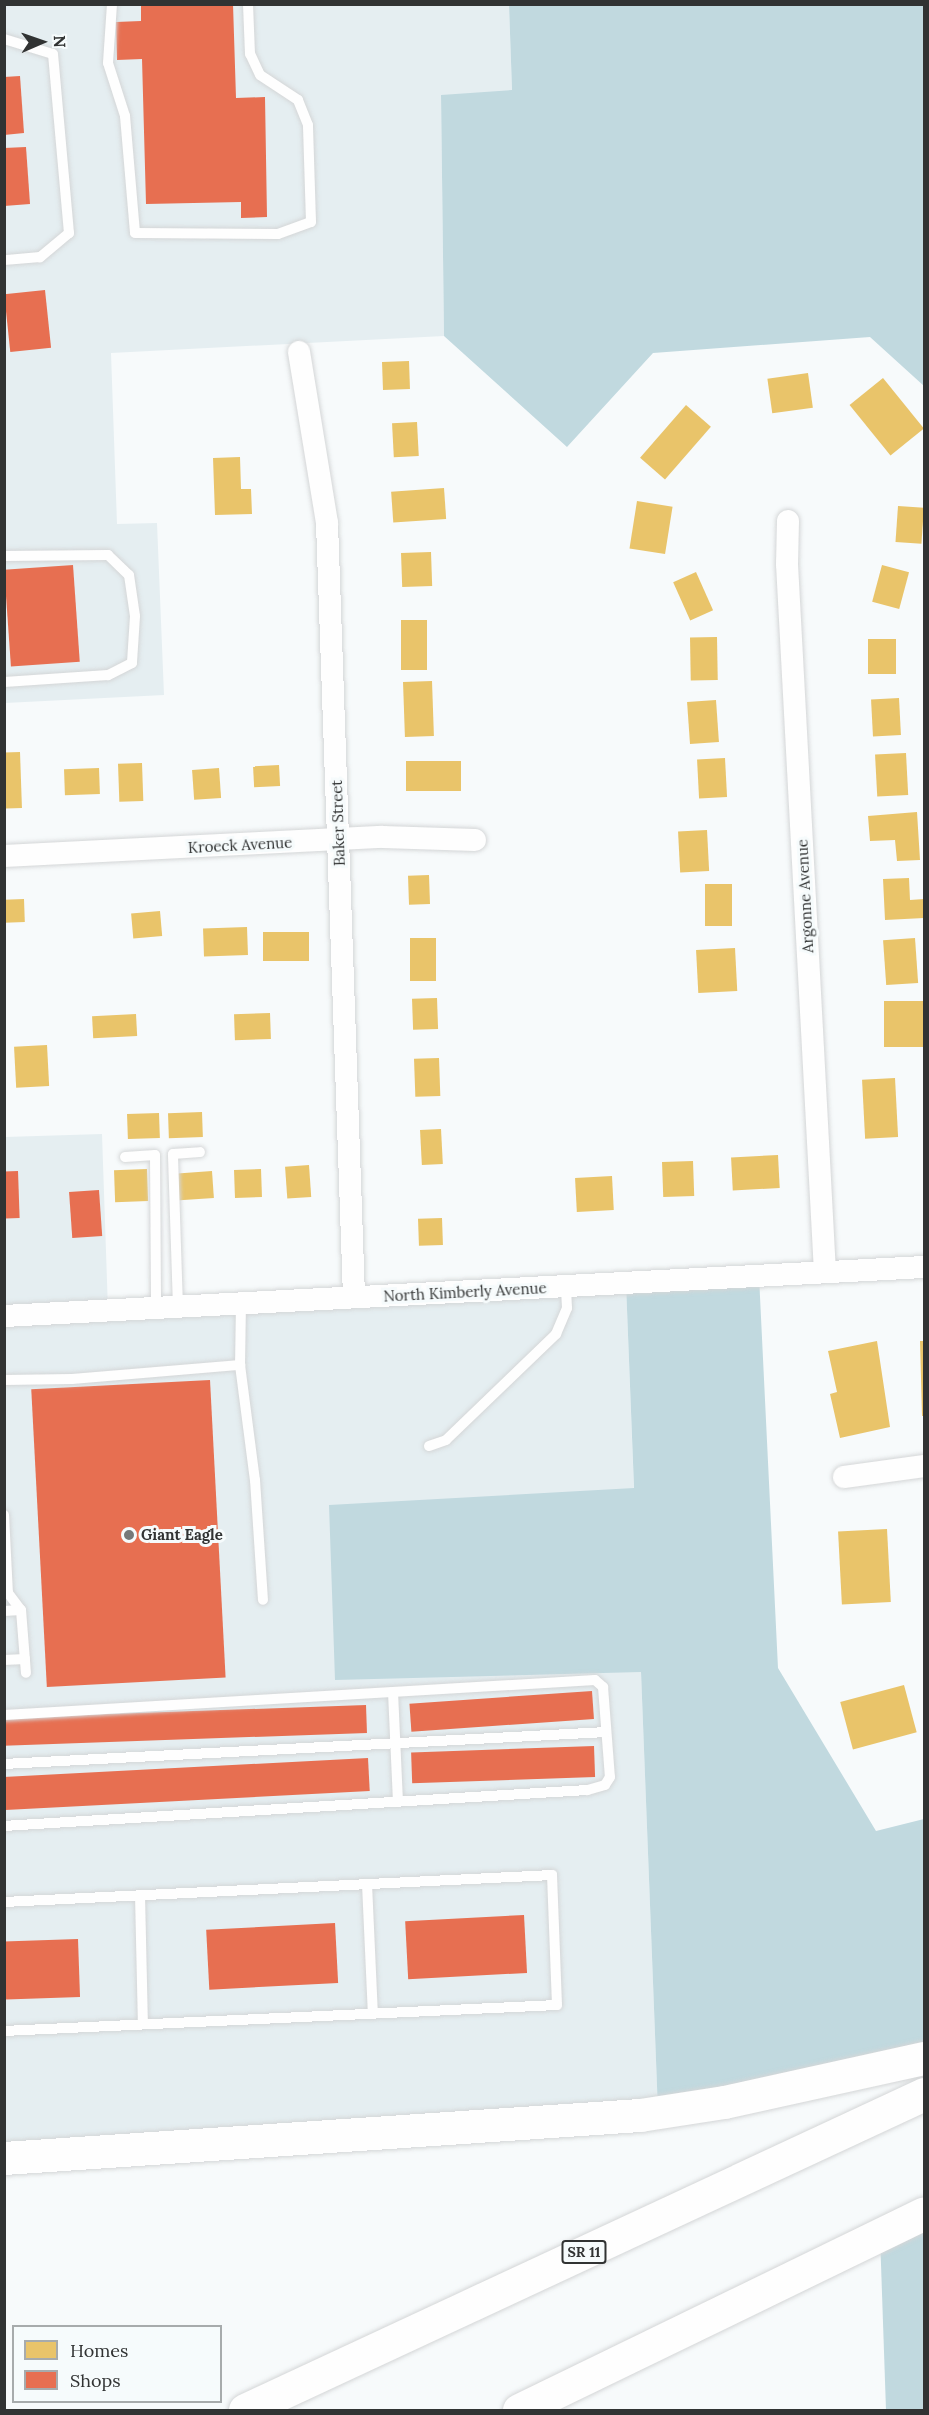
<!DOCTYPE html>
<html>
<head>
<meta charset="utf-8">
<style>
	body { margin:0 }
	#map { position:relative; width:929px; height:2415px; overflow:hidden; background:#f7fafb; font-family:Lora,serif }
	div>[style] { position:absolute }
	.built>* { inset:0; background:#e5eef1 }
	.forest>* { inset:0; background:#c1d9df }
	.homes>* { inset:0; background:#e9c46a; transform-origin:0 0 }
	.shops>* { inset:0; background:#e76f51; transform-origin:0 0 }
	.roads { filter:drop-shadow(0 0 2px #d4d6d7) drop-shadow(0 0 2px #d4d6d7) }
	.lane>* { height:10px; margin:-5px; padding:0 5px; transform-origin:5px; border-radius:5px; background:#fefefe }
	.street>* { height:22px; margin:-11px; padding:0 11px; transform-origin:11px; border-radius:11px; background:#fefefe }
	.highway>* { height:33px; margin:-16.5px; padding:0 16.5px; transform-origin:16.5px; border-radius:16.5px; background:#fefefe }
	.dots>* { width:16px; height:16px; translate:-50% -50%; box-sizing:border-box; border:3px solid #f6fbfc; border-radius:50% }
	span { translate:-50% -50%; white-space:nowrap; text-align:center; line-height:1.15; -webkit-text-stroke:6px #f6fbfc; paint-order:stroke }
	.shield-label span { padding:2px 4px; background:#f6fbfc; border:2px solid; border-radius:4px; -webkit-text-stroke-width:0 }
	.shield-label { font-size:14px; color:#313333; font-weight:700 }
	.street-label { font-size:15px; color:#313333 }
	.poi-label { font-size:15px; color:#313333; font-weight:700 }
	.left { translate:0 -50%; text-align:left }
	.frame { position:absolute; inset:0; border:6px solid #313333; pointer-events:none }
	.legend { position:absolute; left:12px; top:2325px; width:210px; height:78px; box-sizing:border-box; background:#f6fbfc; border:2px solid #a7abac; margin:0; padding:8px 10px; list-style:none; font-size:18px; color:#313333 }
	.legend li { display:flex; align-items:center; gap:12px; height:30px }
	.legend b { width:30px; border:2px solid #a7abac }
	.north { position:absolute; left:12px; top:12px; width:60px; height:60px; -webkit-text-stroke:4px #f6fbfc; paint-order:stroke; rotate:88deg; font-size:16px; font-weight:700; line-height:24px; text-align:center; color:#313333 }
	.north::after { content:''; display:block; margin:auto; width:21px; height:27px; background:#313333; clip-path:polygon(50% 0,100% 100%,50% 72%,0 100%) }
</style>
</head>
<body>
<div id="map">
	<div class="built">
		<div style="clip-path:polygon(5px 5px,509px 5px,512px 91px,441px 96px,444px 336px,111px 353px,117px 524px,157px 523px,164px 695px,5px 703px)"></div>
		<div style="clip-path:polygon(102px 1134px,108px 1310px,626px 1284px,658px 2112px,5px 2158px,5px 1137px)"></div>
	</div>
	<div class="forest">
		<div style="clip-path:polygon(509px 5px,924px 5px,924px 386px,870px 337px,653px 353px,567px 447px,444px 336px,441px 95px,512px 90px)"></div>
		<div style="clip-path:polygon(759px 1276px,778px 1668px,876px 1831px,924px 1819px,924px 2058px,658px 2112px,641px 1672px,335px 1680px,329px 1505px,634px 1488px,626px 1284px)"></div>
		<div style="clip-path:polygon(924px 2213px,924px 2410px,886px 2410px,880px 2235px)"></div>
	</div>
	<div class="homes">
		<div style="left:409px;top:361px;width:28px;height:27px;rotate:88deg"></div>
		<div style="left:808px;top:373px;width:35px;height:41px;rotate:82deg"></div>
		<div style="left:883px;top:378px;width:65px;height:43px;rotate:51deg"></div>
		<div style="left:686px;top:405px;width:33px;height:70px;rotate:41deg"></div>
		<div style="left:417px;top:422px;width:34px;height:25px;rotate:87deg"></div>
		<div style="clip-path:polygon(240px 457px,241px 489px,251px 489px,252px 514px,215px 515px,213px 458px)"></div>
		<div style="left:444px;top:488px;width:31px;height:53px;rotate:86deg"></div>
		<div style="left:637px;top:501px;width:36px;height:48px;rotate:9deg"></div>
		<div style="left:898px;top:506px;width:26px;height:36px;rotate:4deg"></div>
		<div style="left:431px;top:552px;width:34px;height:30px;rotate:88deg"></div>
		<div style="left:882px;top:565px;width:28px;height:38px;rotate:15deg"></div>
		<div style="left:696px;top:572px;width:42px;height:25px;rotate:66deg"></div>
		<div style="left:401px;top:620px;width:26px;height:50px"></div>
		<div style="left:717px;top:637px;width:43px;height:27px;rotate:89deg"></div>
		<div style="left:868px;top:639px;width:28px;height:35px"></div>
		<div style="left:432px;top:681px;width:55px;height:29px;rotate:88deg"></div>
		<div style="left:899px;top:698px;width:37px;height:28px;rotate:87deg"></div>
		<div style="left:716px;top:700px;width:42px;height:29px;rotate:86deg"></div>
		<div style="left:20px;top:752px;width:56px;height:16px;rotate:88deg"></div>
		<div style="left:906px;top:753px;width:42px;height:31px;rotate:87deg"></div>
		<div style="left:725px;top:758px;width:39px;height:28px;rotate:87deg"></div>
		<div style="left:461px;top:761px;width:30px;height:55px;rotate:90deg"></div>
		<div style="left:142px;top:763px;width:38px;height:24px;rotate:88deg"></div>
		<div style="left:279px;top:765px;width:21px;height:26px;rotate:87deg"></div>
		<div style="left:99px;top:768px;width:26px;height:35px;rotate:88deg"></div>
		<div style="left:219px;top:768px;width:30px;height:27px;rotate:86deg"></div>
		<div style="clip-path:polygon(917px 812px,920px 860px,897px 861px,895px 840px,870px 841px,868px 816px)"></div>
		<div style="left:707px;top:830px;width:41px;height:29px;rotate:87deg"></div>
		<div style="left:429px;top:875px;width:29px;height:21px;rotate:88deg"></div>
		<div style="clip-path:polygon(909px 878px,910px 900px,924px 899px,924px 918px,885px 920px,883px 879px)"></div>
		<div style="left:705px;top:884px;width:27px;height:42px"></div>
		<div style="left:24px;top:899px;width:23px;height:20px;rotate:88deg"></div>
		<div style="left:160px;top:911px;width:25px;height:29px;rotate:85deg"></div>
		<div style="left:247px;top:927px;width:28px;height:44px;rotate:88deg"></div>
		<div style="left:309px;top:932px;width:29px;height:46px;rotate:90deg"></div>
		<div style="left:410px;top:938px;width:26px;height:43px"></div>
		<div style="left:915px;top:938px;width:45px;height:32px;rotate:86deg"></div>
		<div style="left:735px;top:948px;width:43px;height:39px;rotate:87deg"></div>
		<div style="left:437px;top:998px;width:31px;height:25px;rotate:88deg"></div>
		<div style="left:924px;top:1001px;width:46px;height:40px;rotate:90deg"></div>
		<div style="left:270px;top:1013px;width:26px;height:36px;rotate:88deg"></div>
		<div style="left:136px;top:1014px;width:22px;height:44px;rotate:87deg"></div>
		<div style="left:47px;top:1045px;width:41px;height:33px;rotate:87deg"></div>
		<div style="left:439px;top:1058px;width:38px;height:25px;rotate:88deg"></div>
		<div style="left:895px;top:1078px;width:59px;height:33px;rotate:87deg"></div>
		<div style="left:202px;top:1112px;width:25px;height:34px;rotate:88deg"></div>
		<div style="left:159px;top:1113px;width:25px;height:32px;rotate:88deg"></div>
		<div style="left:441px;top:1129px;width:35px;height:21px;rotate:87deg"></div>
		<div style="left:778px;top:1155px;width:33px;height:47px;rotate:87deg"></div>
		<div style="left:693px;top:1161px;width:35px;height:31px;rotate:88deg"></div>
		<div style="left:309px;top:1165px;width:32px;height:24px;rotate:86deg"></div>
		<div style="left:147px;top:1169px;width:32px;height:33px;rotate:88deg"></div>
		<div style="left:261px;top:1169px;width:28px;height:27px;rotate:88deg"></div>
		<div style="left:212px;top:1171px;width:27px;height:38px;rotate:86deg"></div>
		<div style="left:612px;top:1176px;width:34px;height:37px;rotate:87deg"></div>
		<div style="left:442px;top:1218px;width:27px;height:24px;rotate:88deg"></div>
		<div style="clip-path:polygon(877px 1341px,890px 1427px,840px 1438px,830px 1394px,837px 1392px,828px 1351px)"></div>
		<div style="clip-path:polygon(920px 1341px,924px 1341px,924px 1416px,922px 1416px)"></div>
		<div style="left:887px;top:1529px;width:73px;height:49px;rotate:87deg"></div>
		<div style="left:904px;top:1685px;width:49px;height:66px;rotate:75deg"></div>
	</div>
	<div class="shops">
		<div style="clip-path:polygon(141px 4px,233px 4px,236px 98px,265px 97px,267px 217px,241px 218px,241px 202px,146px 204px,142px 59px,117px 60px,116px 22px,141px 21px)"></div>
		<div style="clip-path:polygon(20px 76px,24px 133px,4px 135px,4px 77px)"></div>
		<div style="clip-path:polygon(26px 147px,30px 204px,4px 206px,4px 148px)"></div>
		<div style="left:45px;top:290px;width:58px;height:41px;rotate:84deg"></div>
		<div style="left:73px;top:565px;width:97px;height:69px;rotate:86deg"></div>
		<div style="left:18px;top:1171px;width:47px;height:14px;rotate:88deg"></div>
		<div style="left:99px;top:1190px;width:46px;height:30px;rotate:86deg"></div>
		<div style="left:210px;top:1380px;width:298px;height:179px;rotate:87deg"></div>
		<div style="left:592px;top:1691px;width:28px;height:183px;rotate:86deg"></div>
		<div style="left:366px;top:1705px;width:28px;height:363px;rotate:88deg"></div>
		<div style="left:594px;top:1746px;width:31px;height:183px;rotate:88deg"></div>
		<div style="left:368px;top:1758px;width:33px;height:365px;rotate:87deg"></div>
		<div style="left:524px;top:1915px;width:58px;height:119px;rotate:87deg"></div>
		<div style="left:335px;top:1923px;width:60px;height:129px;rotate:87deg"></div>
		<div style="left:78px;top:1939px;width:58px;height:74px;rotate:88deg"></div>
	</div>
	<div class="roads">
		<div class="lane">
			<div style="left:112px;top:4px;width:59px;rotate:93.9deg"></div>
			<div style="left:108px;top:63px;width:56px;rotate:72.2deg"></div>
			<div style="left:125px;top:116px;width:117px;rotate:85.1deg"></div>
			<div style="left:135px;top:233px;width:143px;rotate:0.4deg"></div>
			<div style="left:278px;top:234px;width:35px;rotate:-20deg"></div>
			<div style="left:311px;top:222px;width:97px;rotate:-91.8deg"></div>
			<div style="left:308px;top:125px;width:27px;rotate:-112deg"></div>
			<div style="left:298px;top:100px;width:45px;rotate:-146.7deg"></div>
			<div style="left:260px;top:75px;width:23px;rotate:-115deg"></div>
			<div style="left:250px;top:54px;width:50px;rotate:-92.3deg"></div>
			<div style="left:4px;top:39px;width:51px;rotate:17deg"></div>
			<div style="left:53px;top:54px;width:180px;rotate:84.9deg"></div>
			<div style="left:69px;top:233px;width:38px;rotate:140deg"></div>
			<div style="left:40px;top:257px;width:36px;rotate:175deg"></div>
			<div style="left:4px;top:556px;width:104px;rotate:-0.6deg"></div>
			<div style="left:108px;top:555px;width:29px;rotate:44deg"></div>
			<div style="left:129px;top:575px;width:41px;rotate:81.7deg"></div>
			<div style="left:135px;top:616px;width:47px;rotate:93.7deg"></div>
			<div style="left:132px;top:663px;width:27px;rotate:153deg"></div>
			<div style="left:108px;top:675px;width:104px;rotate:176.1deg"></div>
			<div style="left:125px;top:1157px;width:30px;rotate:-4deg"></div>
			<div style="left:155px;top:1155px;width:153px;rotate:89.6deg"></div>
			<div style="left:241px;top:1303px;width:62px;rotate:90.9deg"></div>
			<div style="left:240px;top:1365px;width:116px;rotate:82.6deg"></div>
			<div style="left:255px;top:1480px;width:120px;rotate:86.2deg"></div>
			<div style="left:178px;top:1307px;width:153px;rotate:-91.9deg"></div>
			<div style="left:173px;top:1154px;width:27px;rotate:-4deg"></div>
			<div style="left:4px;top:1380px;width:68px;rotate:-0.8deg"></div>
			<div style="left:72px;top:1379px;width:169px;rotate:-4.8deg"></div>
			<div style="left:429px;top:1446px;width:18px;rotate:-19deg"></div>
			<div style="left:446px;top:1440px;width:153px;rotate:-43.9deg"></div>
			<div style="left:556px;top:1334px;width:28px;rotate:-67deg"></div>
			<div style="left:567px;top:1308px;width:21px;rotate:-93deg"></div>
			<div style="left:4px;top:1515px;width:78px;rotate:87.1deg"></div>
			<div style="left:8px;top:1593px;width:21px;rotate:53deg"></div>
			<div style="left:21px;top:1610px;width:63px;rotate:85.5deg"></div>
			<div style="left:4px;top:1611px;width:17px;rotate:-3deg"></div>
			<div style="left:4px;top:1660px;width:21px;rotate:-3deg"></div>
			<div style="left:393px;top:1692px;width:110px;rotate:87.4deg"></div>
			<div style="left:4px;top:1715px;width:592px;rotate:-3.39deg"></div>
			<div style="left:595px;top:1680px;width:11px;rotate:41deg"></div>
			<div style="left:603px;top:1687px;width:90px;rotate:85.6deg"></div>
			<div style="left:610px;top:1777px;width:9px;rotate:122deg"></div>
			<div style="left:605px;top:1785px;width:19px;rotate:164deg"></div>
			<div style="left:587px;top:1790px;width:584px;rotate:176.47deg"></div>
			<div style="left:4px;top:1764px;width:603px;rotate:-3.04deg"></div>
			<div style="left:367px;top:1884px;width:130px;rotate:87.4deg"></div>
			<div style="left:140px;top:1895px;width:129px;rotate:88.7deg"></div>
			<div style="left:4px;top:1902px;width:549px;rotate:-2.82deg"></div>
			<div style="left:552px;top:1875px;width:130px;rotate:87.8deg"></div>
			<div style="left:557px;top:2005px;width:554px;rotate:177.31deg"></div>
		</div>
		<div class="street">
			<div style="left:299px;top:352px;width:173px;rotate:80.7deg"></div>
			<div style="left:327px;top:523px;width:774px;rotate:88deg"></div>
			<div style="left:788px;top:521px;width:43px;rotate:91.3deg"></div>
			<div style="left:787px;top:564px;width:709px;rotate:86.93deg"></div>
			<div style="left:4px;top:856px;width:379px;rotate:-2.9deg"></div>
			<div style="left:383px;top:837px;width:92px;rotate:1.9deg"></div>
			<div style="left:4px;top:1316px;width:921px;rotate:-3.05deg"></div>
			<div style="left:844px;top:1477px;width:81px;rotate:-7.8deg"></div>
		</div>
		<div class="highway">
			<div style="left:4px;top:2158px;width:637px;rotate:-3.87deg"></div>
			<div style="left:640px;top:2115px;width:85px;rotate:-8.8deg"></div>
			<div style="left:724px;top:2102px;width:205px;rotate:-12.4deg"></div>
			<div style="left:245px;top:2410px;width:749px;rotate:-24.96deg"></div>
			<div style="left:519px;top:2410px;width:450px;rotate:-25.9deg"></div>
		</div>
	</div>
	<div class="dots">
		<div style="left:129px;top:1535px;background:#767979"></div>
	</div>
	<div class="shield-label">
		<span style="left:584px;top:2252px">SR 11</span>
	</div>
	<div class="street-label">
		<span style="left:338px;top:823px;rotate:-92deg">Baker Street</span>
		<span style="left:240px;top:845px;rotate:-3deg">Kroeck Avenue</span>
		<span style="left:805px;top:896px;rotate:-93deg">Argonne Avenue</span>
		<span style="left:465px;top:1292px;rotate:-3deg">North Kimberly Avenue</span>
	</div>
	<div class="poi-label">
		<span class="left" style="left:141px;top:1535px">Giant Eagle</span>
	</div>
	<div class="frame"></div>
	<ul class="legend">
	<li><b style="height:16px;background:#e9c46a"></b>Homes</li>
	<li><b style="height:16px;background:#e76f51"></b>Shops</li>
	</ul>
	<div class="north">N</div>
</div>
</body>
</html>
